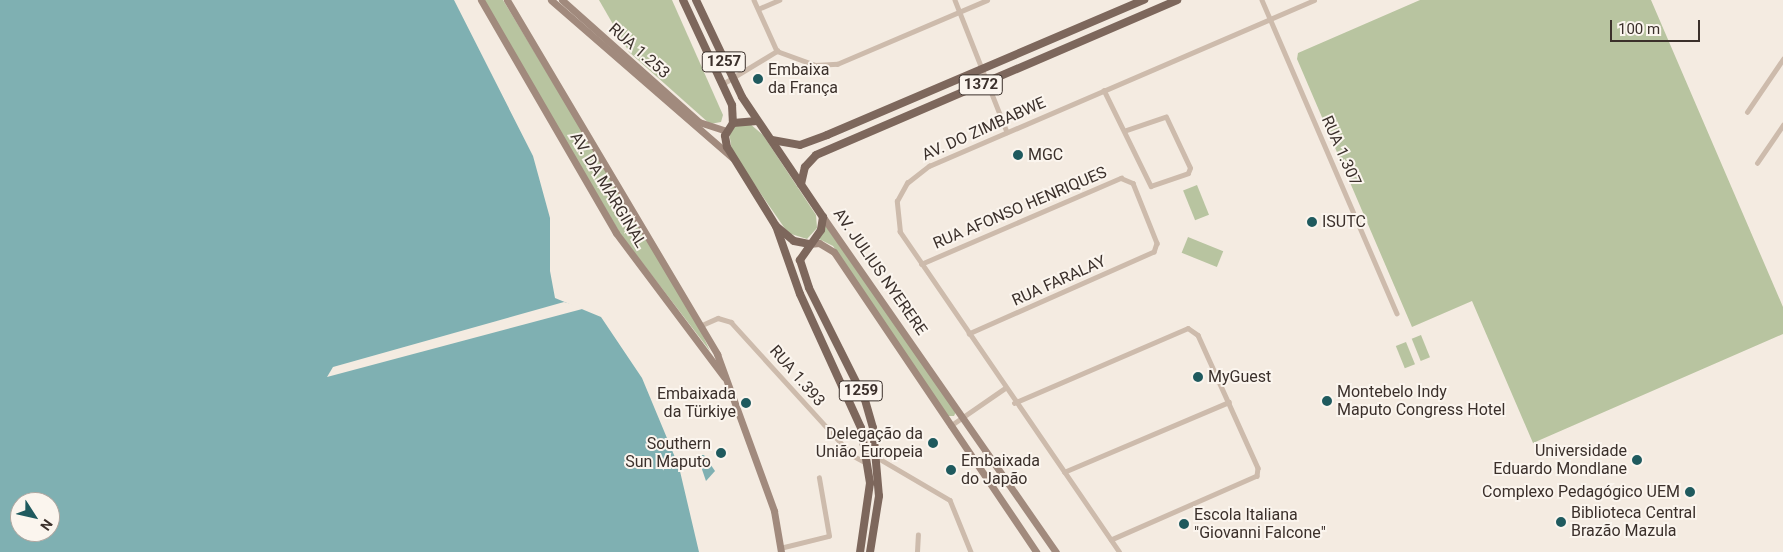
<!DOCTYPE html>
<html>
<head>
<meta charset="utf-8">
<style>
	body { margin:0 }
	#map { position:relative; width:1783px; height:552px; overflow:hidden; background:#f4ebe1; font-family:Roboto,sans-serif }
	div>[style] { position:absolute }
	.green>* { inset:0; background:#b8c4a0; transform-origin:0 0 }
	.water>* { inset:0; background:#7fb0b2 }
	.pier>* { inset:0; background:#f4ebe1 }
	.minor>* { height:4.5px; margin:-2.25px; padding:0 2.25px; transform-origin:2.25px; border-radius:2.25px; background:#cdbbac }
	.secondary>* { height:7px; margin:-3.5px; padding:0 3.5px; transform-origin:3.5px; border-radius:3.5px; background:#a18a7d }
	.primary>* { height:8px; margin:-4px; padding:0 4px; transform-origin:4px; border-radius:4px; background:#7d675c }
	.dots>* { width:14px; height:14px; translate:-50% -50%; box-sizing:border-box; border:2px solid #fbf5ee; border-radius:50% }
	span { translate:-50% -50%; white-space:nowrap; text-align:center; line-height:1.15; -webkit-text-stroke:4px #fbf5ee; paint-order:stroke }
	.shield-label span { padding:1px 4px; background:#fbf5ee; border:1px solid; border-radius:4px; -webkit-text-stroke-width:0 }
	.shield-label { font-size:15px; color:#3b302b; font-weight:700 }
	.street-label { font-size:16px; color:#3b302b }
	.poi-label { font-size:16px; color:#3b302b }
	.left { translate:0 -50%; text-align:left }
	.right { translate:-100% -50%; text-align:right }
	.north { position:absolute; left:10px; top:492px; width:50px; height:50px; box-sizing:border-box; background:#fbf5ee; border:1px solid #aea6a0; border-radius:50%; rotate:125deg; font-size:14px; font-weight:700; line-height:20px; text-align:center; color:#3b302b }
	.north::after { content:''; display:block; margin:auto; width:18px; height:22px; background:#1f5a5e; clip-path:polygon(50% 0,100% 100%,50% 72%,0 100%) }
	.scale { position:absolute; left:1610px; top:20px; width:90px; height:22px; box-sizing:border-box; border:2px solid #3b302b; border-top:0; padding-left:6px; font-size:15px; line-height:18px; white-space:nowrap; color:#3b302b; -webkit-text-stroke:4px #fbf5ee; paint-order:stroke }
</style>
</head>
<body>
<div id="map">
	<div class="green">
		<div style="clip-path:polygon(483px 0,503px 0,693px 314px,710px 351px,621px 235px)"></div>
		<div style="clip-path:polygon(599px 0,672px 0,723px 115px,721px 122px,710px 124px,629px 52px)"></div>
		<div style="clip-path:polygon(1420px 0,1651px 0,1783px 307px,1783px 334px,1533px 443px,1472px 301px,1412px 327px,1297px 59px,1298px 53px)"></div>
		<div style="clip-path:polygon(749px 123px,763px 135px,816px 215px,817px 228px,807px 239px,788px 233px,732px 152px,729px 131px,735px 125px)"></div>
		<div style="left:1197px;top:185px;width:32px;height:15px;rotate:68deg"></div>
		<div style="clip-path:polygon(825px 225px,956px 412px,954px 416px,948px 416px,833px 246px,819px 239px)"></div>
		<div style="left:1188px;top:237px;width:38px;height:17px;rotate:22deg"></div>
		<div style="left:1421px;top:335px;width:24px;height:10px;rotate:68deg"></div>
		<div style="left:1406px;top:342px;width:24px;height:11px;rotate:68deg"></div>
	</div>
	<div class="water">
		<div style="clip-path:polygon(evenodd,0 0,454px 0,533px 156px,550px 218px,550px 271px,555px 298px,601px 317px,642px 378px,679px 467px,699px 552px,0 552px,0 0,20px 502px,50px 502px,50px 532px,20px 532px,20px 502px)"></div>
		<div style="clip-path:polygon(704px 455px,715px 471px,706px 481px,697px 455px)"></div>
	</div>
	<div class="pier">
		<div style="clip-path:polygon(564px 302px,586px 308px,327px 377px,333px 367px)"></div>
	</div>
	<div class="minor">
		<div style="left:754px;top:0;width:56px;rotate:65.7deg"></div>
		<div style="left:955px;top:0;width:142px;rotate:68.5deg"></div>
		<div style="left:1262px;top:0;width:341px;rotate:66.7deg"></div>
		<div style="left:758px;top:9px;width:23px;rotate:-23deg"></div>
		<div style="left:777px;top:51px;width:40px;rotate:20.2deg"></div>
		<div style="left:815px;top:65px;width:22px;rotate:-3deg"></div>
		<div style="left:837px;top:64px;width:163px;rotate:-23.1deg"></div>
		<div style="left:721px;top:85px;width:66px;rotate:-31.3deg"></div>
		<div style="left:1104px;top:90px;width:107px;rotate:63.9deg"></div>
		<div style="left:1151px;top:186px;width:39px;rotate:-19deg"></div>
		<div style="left:1188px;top:173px;width:5px;rotate:-68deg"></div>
		<div style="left:1190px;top:168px;width:56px;rotate:-115.2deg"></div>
		<div style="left:1166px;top:117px;width:43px;rotate:161.1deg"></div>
		<div style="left:1747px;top:112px;width:64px;rotate:-55.8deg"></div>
		<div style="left:1757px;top:163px;width:46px;rotate:-55.6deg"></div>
		<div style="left:921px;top:264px;width:218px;rotate:-23.3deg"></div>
		<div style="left:1121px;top:178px;width:13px;rotate:23deg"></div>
		<div style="left:1133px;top:183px;width:65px;rotate:68.2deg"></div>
		<div style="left:1157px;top:243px;width:9px;rotate:108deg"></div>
		<div style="left:1154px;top:252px;width:202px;rotate:156.1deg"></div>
		<div style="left:702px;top:325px;width:17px;rotate:-24deg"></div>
		<div style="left:718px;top:318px;width:14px;rotate:17deg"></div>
		<div style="left:731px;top:322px;width:180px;rotate:47.7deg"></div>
		<div style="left:852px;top:455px;width:18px;rotate:29deg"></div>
		<div style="left:1014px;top:403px;width:189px;rotate:-23.3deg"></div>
		<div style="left:1188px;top:328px;width:12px;rotate:35deg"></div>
		<div style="left:1198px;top:335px;width:146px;rotate:65.7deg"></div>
		<div style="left:1258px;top:468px;width:8px;rotate:97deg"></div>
		<div style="left:1257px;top:476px;width:159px;rotate:156.3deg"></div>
		<div style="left:950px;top:426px;width:67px;rotate:-34.6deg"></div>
		<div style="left:878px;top:458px;width:83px;rotate:30.3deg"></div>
		<div style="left:950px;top:500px;width:56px;rotate:68deg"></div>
		<div style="left:1064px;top:472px;width:179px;rotate:-23deg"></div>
		<div style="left:780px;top:548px;width:50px;rotate:-13.8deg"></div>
		<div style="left:829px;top:536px;width:59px;rotate:-99.8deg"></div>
		<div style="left:917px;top:552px;width:17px;rotate:-87deg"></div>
		<div style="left:1119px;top:552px;width:388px;rotate:-124.4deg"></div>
		<div style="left:900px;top:232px;width:31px;rotate:-96deg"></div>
		<div style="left:897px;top:201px;width:21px;rotate:-61deg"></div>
		<div style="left:907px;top:183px;width:28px;rotate:-38deg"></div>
		<div style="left:929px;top:166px;width:419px;rotate:-23.3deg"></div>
	</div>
	<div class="secondary">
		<div style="left:481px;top:0;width:269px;rotate:59.9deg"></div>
		<div style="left:616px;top:233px;width:180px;rotate:53.1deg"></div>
		<div style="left:507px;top:0;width:412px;rotate:59.3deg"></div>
		<div style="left:717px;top:354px;width:167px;rotate:70deg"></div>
		<div style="left:774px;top:511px;width:42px;rotate:80.3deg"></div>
		<div style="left:551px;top:0;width:241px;rotate:41deg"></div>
		<div style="left:562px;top:0;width:183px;rotate:41.7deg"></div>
		<div style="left:699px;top:122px;width:29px;rotate:18deg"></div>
		<div style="left:823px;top:217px;width:408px;rotate:55.2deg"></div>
		<div style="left:809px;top:244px;width:10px;rotate:-6deg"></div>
		<div style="left:819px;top:243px;width:17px;rotate:31deg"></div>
		<div style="left:834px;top:252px;width:362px;rotate:56deg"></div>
	</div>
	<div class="primary">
		<div style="left:683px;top:0;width:116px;rotate:65deg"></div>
		<div style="left:732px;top:105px;width:18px;rotate:87deg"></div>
		<div style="left:696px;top:0;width:107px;rotate:64.6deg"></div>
		<div style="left:742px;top:97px;width:145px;rotate:56deg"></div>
		<div style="left:823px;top:217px;width:13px;rotate:99deg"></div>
		<div style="left:821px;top:230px;width:37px;rotate:125deg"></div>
		<div style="left:800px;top:260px;width:29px;rotate:72deg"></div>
		<div style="left:809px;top:288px;width:125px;rotate:63.4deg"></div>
		<div style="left:865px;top:400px;width:29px;rotate:74deg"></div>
		<div style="left:873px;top:428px;width:68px;rotate:85deg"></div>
		<div style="left:879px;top:496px;width:57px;rotate:99.1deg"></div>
		<div style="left:757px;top:121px;width:24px;rotate:175deg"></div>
		<div style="left:733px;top:123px;width:15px;rotate:122deg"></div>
		<div style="left:725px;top:136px;width:11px;rotate:80deg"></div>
		<div style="left:727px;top:147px;width:93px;rotate:58.2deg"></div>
		<div style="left:776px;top:226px;width:23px;rotate:40deg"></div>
		<div style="left:794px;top:241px;width:15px;rotate:11deg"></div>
		<div style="left:772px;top:140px;width:28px;rotate:10deg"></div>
		<div style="left:800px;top:145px;width:29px;rotate:-20deg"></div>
		<div style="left:827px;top:135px;width:345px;rotate:-23.1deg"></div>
		<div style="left:801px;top:184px;width:17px;rotate:-77deg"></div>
		<div style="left:805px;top:167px;width:16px;rotate:-47deg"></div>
		<div style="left:816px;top:155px;width:393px;rotate:-23.2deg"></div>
		<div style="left:776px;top:226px;width:72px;rotate:70.6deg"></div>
		<div style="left:800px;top:294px;width:147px;rotate:65.5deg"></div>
		<div style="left:861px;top:428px;width:56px;rotate:80.7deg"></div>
		<div style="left:870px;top:483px;width:70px;rotate:98.2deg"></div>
	</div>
	<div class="dots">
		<div style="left:758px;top:79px;background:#1f5a5e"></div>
		<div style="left:1018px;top:155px;background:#1f5a5e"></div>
		<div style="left:1312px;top:222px;background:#1f5a5e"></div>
		<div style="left:1198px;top:377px;background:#1f5a5e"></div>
		<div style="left:1327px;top:401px;background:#1f5a5e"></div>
		<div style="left:746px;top:403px;background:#1f5a5e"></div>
		<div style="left:933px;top:443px;background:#1f5a5e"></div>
		<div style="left:721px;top:453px;background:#1f5a5e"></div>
		<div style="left:1637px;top:460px;background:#1f5a5e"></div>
		<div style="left:951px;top:470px;background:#1f5a5e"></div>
		<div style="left:1690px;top:492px;background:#1f5a5e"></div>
		<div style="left:1561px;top:522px;background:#1f5a5e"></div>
		<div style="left:1184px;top:524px;background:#1f5a5e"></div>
	</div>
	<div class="shield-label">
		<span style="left:724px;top:62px">1257</span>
		<span style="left:981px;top:85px">1372</span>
		<span style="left:861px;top:391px">1259</span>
	</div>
	<div class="street-label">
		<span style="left:639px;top:51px;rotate:41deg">RUA 1.253</span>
		<span style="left:984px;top:129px;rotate:-24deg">AV. DO ZIMBABWE</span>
		<span style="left:1341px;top:151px;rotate:66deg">RUA 1.307</span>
		<span style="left:608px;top:190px;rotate:59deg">AV. DA MARGINAL</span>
		<span style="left:1020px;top:208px;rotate:-23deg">RUA AFONSO HENRIQUES</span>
		<span style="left:880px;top:272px;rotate:55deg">AV. JULIUS NYERERE</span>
		<span style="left:1059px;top:281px;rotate:-24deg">RUA FARALAY</span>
		<span style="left:797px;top:376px;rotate:49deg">RUA 1.393</span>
	</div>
	<div class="poi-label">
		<span class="left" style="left:768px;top:79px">Embaixa<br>da França</span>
		<span class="left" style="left:1028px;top:155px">MGC</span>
		<span class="left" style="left:1322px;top:222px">ISUTC</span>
		<span class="left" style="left:1208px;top:377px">MyGuest</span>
		<span class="left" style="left:1337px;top:401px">Montebelo Indy<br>Maputo Congress Hotel</span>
		<span class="right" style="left:736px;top:403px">Embaixada<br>da Türkiye</span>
		<span class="right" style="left:923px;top:443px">Delegação da<br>União Europeia</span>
		<span class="right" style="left:711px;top:453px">Southern<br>Sun Maputo</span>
		<span class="right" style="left:1627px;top:460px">Universidade<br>Eduardo Mondlane</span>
		<span class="left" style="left:961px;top:470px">Embaixada<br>do Japão</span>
		<span class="right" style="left:1680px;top:492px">Complexo Pedagógico UEM</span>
		<span class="left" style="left:1571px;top:522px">Biblioteca Central<br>Brazão Mazula</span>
		<span class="left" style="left:1194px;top:524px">Escola Italiana<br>"Giovanni Falcone"</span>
	</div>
	<div class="north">N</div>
	<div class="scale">100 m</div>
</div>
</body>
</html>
